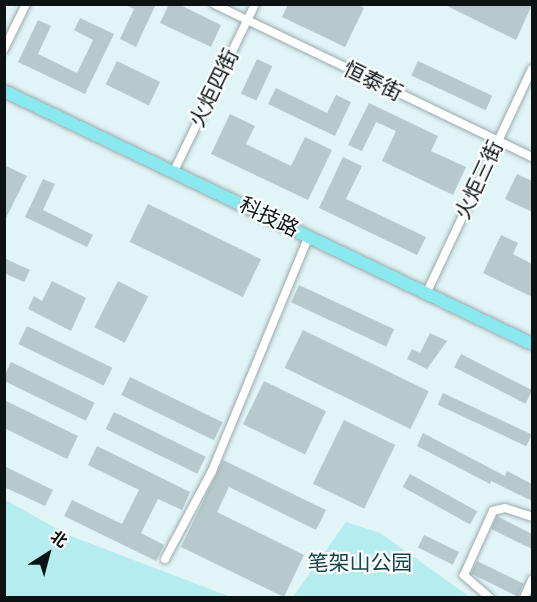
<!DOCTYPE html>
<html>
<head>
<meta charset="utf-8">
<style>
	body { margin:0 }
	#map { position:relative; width:537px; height:602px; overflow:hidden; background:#e2f5f6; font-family:Jost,"Noto Sans SC",sans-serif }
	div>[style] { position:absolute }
	.green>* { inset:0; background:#b4ecf0 }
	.building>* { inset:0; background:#b7c9ca; transform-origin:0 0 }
	.roads { filter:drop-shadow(0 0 2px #99aaac) drop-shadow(0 0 2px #99aaac) }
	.street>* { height:8px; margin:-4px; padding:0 4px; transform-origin:4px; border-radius:4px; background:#fff }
	.primary>* { height:12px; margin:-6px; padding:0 6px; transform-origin:6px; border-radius:6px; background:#89e9ef }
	span { translate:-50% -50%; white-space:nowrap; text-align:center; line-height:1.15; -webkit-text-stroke:4.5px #fbffff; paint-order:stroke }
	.street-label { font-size:21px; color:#0d1314 }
	.park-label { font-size:21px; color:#164245 }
	.frame { position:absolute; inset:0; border:6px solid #0d1314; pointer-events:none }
	.north { position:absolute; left:18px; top:524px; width:60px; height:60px; -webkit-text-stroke:4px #fbffff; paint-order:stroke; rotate:36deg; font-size:16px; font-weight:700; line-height:24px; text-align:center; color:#0d1314 }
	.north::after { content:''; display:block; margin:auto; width:21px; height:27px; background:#0d1314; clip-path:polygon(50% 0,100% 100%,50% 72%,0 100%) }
</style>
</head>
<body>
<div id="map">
	<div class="green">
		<div style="clip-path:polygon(4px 499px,68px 535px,231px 597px,5px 597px)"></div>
		<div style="clip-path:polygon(346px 522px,380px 533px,470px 597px,293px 597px)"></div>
	</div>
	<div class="building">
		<div style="clip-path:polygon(124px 4px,156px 4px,136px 47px,120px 39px,134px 9px)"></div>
		<div style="clip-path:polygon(169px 4px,178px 4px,221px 25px,211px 47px,160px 23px)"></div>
		<div style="clip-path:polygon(288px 4px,357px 4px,364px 8px,345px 47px,282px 17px)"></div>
		<div style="clip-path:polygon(443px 4px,532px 4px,532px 5px,516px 40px)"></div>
		<div style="clip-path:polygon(80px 18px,114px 34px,85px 94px,18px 62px,38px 20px,51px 26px,38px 54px,77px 73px,93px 40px,74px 30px)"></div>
		<div style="left:257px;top:59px;width:17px;height:38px;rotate:25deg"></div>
		<div style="left:117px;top:61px;width:48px;height:26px;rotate:26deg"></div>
		<div style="left:418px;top:61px;width:82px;height:16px;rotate:25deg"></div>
		<div style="clip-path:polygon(276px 88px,327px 113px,336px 95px,351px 102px,335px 136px,268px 104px)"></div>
		<div style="clip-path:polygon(369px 103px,438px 136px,431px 151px,466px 167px,453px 195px,382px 161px,396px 131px,376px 122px,362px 151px,348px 145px)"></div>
		<div style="clip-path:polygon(230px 114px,255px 126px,246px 144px,291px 166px,305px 137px,332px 150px,308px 200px,211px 154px)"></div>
		<div style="clip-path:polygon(343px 157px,362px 166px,346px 199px,426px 237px,417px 255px,319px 208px)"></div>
		<div style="clip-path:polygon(4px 165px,27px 176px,4px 222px)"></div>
		<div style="clip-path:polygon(517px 174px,532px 181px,532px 212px,505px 199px)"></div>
		<div style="clip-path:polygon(43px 179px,55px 184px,43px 210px,93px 235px,87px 247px,25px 217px)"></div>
		<div style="left:148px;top:204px;width:126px;height:42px;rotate:26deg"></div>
		<div style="clip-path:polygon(501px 235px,518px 243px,513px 254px,532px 264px,532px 297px,483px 273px)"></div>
		<div style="clip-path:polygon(6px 259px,30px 270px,24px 282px,4px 273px)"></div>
		<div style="clip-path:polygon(52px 281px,86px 298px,71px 331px,28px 309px,34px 296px,42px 301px)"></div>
		<div style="left:118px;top:281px;width:34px;height:52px;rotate:27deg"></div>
		<div style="left:299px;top:285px;width:105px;height:19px;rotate:25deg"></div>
		<div style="left:27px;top:326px;width:95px;height:20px;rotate:26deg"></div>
		<div style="left:303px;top:330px;width:140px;height:42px;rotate:26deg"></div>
		<div style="clip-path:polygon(430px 333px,447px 341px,427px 369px,407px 359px,412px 349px,420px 353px)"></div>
		<div style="left:461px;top:354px;width:80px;height:15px;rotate:27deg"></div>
		<div style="left:11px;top:362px;width:93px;height:20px;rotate:26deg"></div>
		<div style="left:130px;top:377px;width:103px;height:20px;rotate:26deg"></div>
		<div style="left:264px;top:381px;width:69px;height:48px;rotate:26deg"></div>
		<div style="left:443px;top:393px;width:98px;height:13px;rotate:25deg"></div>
		<div style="clip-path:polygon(4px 400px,78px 436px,67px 459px,4px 428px)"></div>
		<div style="left:114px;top:412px;width:102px;height:19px;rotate:26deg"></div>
		<div style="left:344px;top:420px;width:57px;height:71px;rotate:26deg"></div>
		<div style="clip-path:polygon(423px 433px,505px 476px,507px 471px,532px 484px,532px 501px,491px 481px,490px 484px,417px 446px)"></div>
		<div style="clip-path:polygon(97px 446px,190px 492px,182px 510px,158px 499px,141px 533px,164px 545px,156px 561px,64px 516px,72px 500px,122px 524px,139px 490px,88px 465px)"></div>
		<div style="clip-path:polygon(223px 460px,326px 510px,316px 530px,229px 487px,217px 512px,304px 555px,284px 597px,181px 547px)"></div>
		<div style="clip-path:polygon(4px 466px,53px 490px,45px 506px,4px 487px)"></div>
		<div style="left:410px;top:474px;width:77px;height:15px;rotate:29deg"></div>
		<div style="clip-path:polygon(497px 516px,532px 534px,532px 549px,491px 529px)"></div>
		<div style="left:424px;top:535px;width:39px;height:14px;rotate:26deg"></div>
		<div style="left:477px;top:561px;width:52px;height:14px;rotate:26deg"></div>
	</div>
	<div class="roads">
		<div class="street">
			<div style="left:214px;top:4px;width:353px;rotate:25.7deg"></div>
			<div style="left:4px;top:49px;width:50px;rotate:-63.9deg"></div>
			<div style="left:174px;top:171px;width:186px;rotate:-64.1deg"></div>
			<div style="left:427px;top:292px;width:246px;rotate:-64.8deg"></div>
			<div style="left:165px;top:559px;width:100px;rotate:-61.9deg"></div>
			<div style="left:212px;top:471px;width:254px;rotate:-67.6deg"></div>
			<div style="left:490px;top:598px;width:35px;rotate:-139deg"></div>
			<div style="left:464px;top:575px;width:70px;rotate:-65.6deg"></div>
			<div style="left:493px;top:511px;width:12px;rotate:-14deg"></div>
			<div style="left:505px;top:508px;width:28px;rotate:18deg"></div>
			<div style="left:524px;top:598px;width:20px;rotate:-66deg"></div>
		</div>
		<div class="primary">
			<div style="left:4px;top:91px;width:585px;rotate:25.6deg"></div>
		</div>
	</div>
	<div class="street-label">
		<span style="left:373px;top:81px;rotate:26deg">恒泰街</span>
		<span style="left:214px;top:88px;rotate:-64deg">火炬四街</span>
		<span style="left:479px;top:180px;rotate:-65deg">火炬三街</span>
		<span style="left:269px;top:217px;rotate:26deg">科技路</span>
	</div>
	<div class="park-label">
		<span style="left:360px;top:563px">笔架山公园</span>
	</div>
	<div class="frame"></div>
	<div class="north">北</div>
</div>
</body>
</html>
